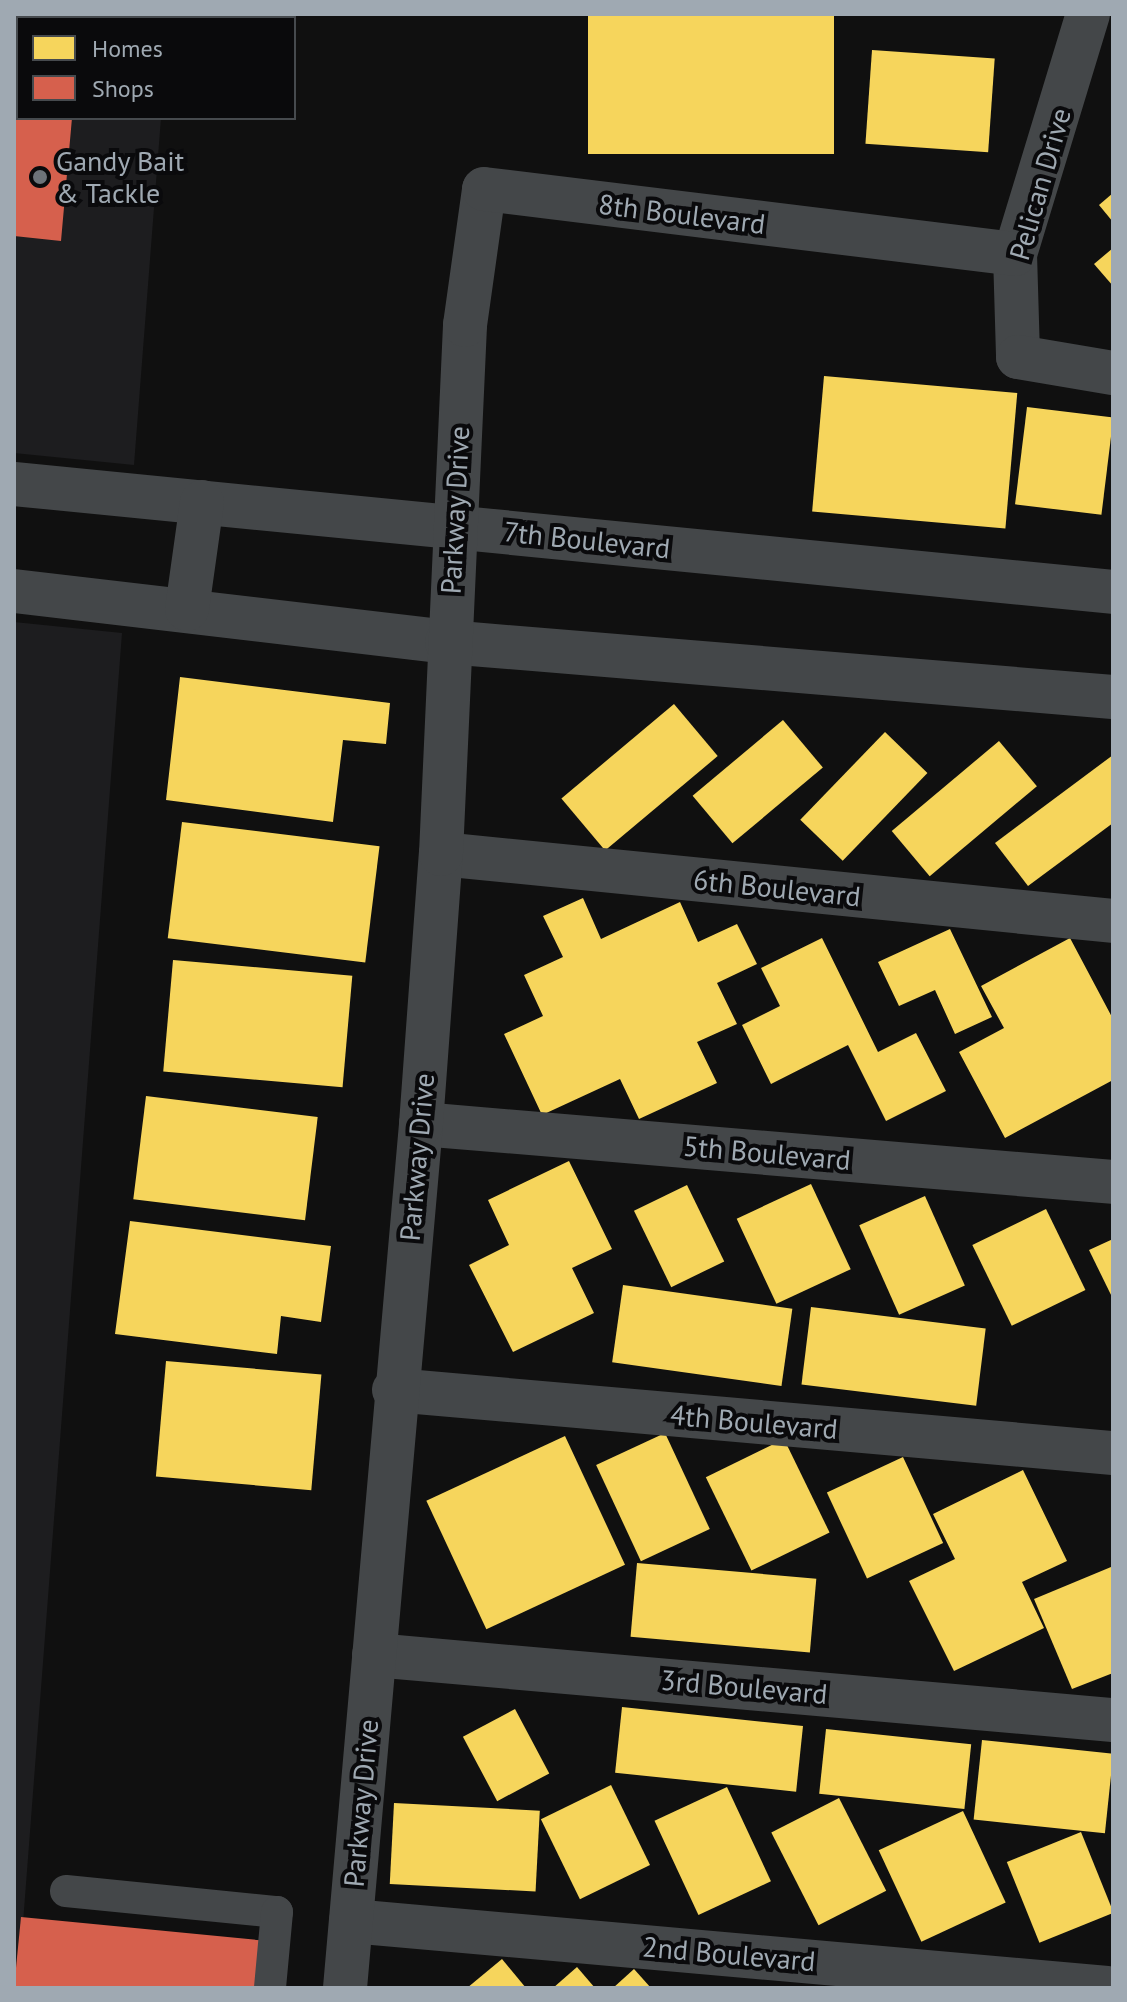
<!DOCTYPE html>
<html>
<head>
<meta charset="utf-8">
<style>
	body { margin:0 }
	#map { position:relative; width:1127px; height:2002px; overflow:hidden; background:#101010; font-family:"PT Sans",sans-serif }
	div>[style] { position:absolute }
	.built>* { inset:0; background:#1d1d1f }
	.homes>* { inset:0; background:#f6d55c; transform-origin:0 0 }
	.shops>* { inset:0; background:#d6604d }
	.lane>* { height:32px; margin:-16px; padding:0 16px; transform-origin:16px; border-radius:16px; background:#444749 }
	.street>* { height:44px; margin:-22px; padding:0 22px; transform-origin:22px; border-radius:22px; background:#444749 }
	.dots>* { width:22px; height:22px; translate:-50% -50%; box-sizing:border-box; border:4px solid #0a0a0c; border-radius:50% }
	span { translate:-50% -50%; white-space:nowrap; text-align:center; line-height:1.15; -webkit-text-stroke:8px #0a0a0c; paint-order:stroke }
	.poi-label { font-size:28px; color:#9fa9b2 }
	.left { translate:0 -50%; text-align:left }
	.street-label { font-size:28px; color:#9fa9b2 }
	.frame { position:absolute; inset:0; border:16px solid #9fa9b2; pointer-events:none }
	.legend { position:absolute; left:16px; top:16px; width:280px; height:104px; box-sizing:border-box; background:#0a0a0c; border:2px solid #464a4e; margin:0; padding:10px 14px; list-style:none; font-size:24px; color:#9fa9b2 }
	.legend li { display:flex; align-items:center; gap:16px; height:40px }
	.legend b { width:40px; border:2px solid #464a4e }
</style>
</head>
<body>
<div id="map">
	<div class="built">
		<div style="clip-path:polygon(14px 14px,169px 14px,18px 18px,18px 118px,161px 118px,134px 465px,14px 453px)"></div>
		<div style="clip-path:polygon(14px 622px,122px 633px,18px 1988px,14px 1988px)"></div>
	</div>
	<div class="homes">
		<div style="left:588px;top:14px;width:246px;height:140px"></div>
		<div style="left:872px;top:50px;width:123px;height:94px;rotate:4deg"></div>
		<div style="clip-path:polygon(1113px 193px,1113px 222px,1099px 205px)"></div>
		<div style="clip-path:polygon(1113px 248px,1113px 286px,1094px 264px)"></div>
		<div style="left:824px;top:376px;width:194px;height:136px;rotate:5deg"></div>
		<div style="left:1027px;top:407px;width:87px;height:98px;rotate:7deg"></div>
		<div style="clip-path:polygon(180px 677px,390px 703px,386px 744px,343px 740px,333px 822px,166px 800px)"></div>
		<div style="left:674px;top:704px;width:68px;height:147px;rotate:50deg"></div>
		<div style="left:783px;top:720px;width:62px;height:118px;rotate:50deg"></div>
		<div style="left:885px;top:732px;width:59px;height:122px;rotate:44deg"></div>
		<div style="left:999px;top:741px;width:59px;height:140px;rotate:50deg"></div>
		<div style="clip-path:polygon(1113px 755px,1113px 823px,1028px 886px,995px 843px)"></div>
		<div style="left:182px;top:822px;width:199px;height:117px;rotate:7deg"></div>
		<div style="clip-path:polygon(583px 898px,601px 939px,680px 902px,698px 942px,737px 924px,757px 964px,717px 983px,737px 1024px,697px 1042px,717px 1083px,639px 1119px,620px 1079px,542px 1115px,504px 1034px,543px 1016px,524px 975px,563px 957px,543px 916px)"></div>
		<div style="clip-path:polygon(950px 929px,992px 1017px,955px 1034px,935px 990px,899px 1006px,878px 962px)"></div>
		<div style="clip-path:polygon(822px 938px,878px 1052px,916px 1033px,946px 1091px,886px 1121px,848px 1045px,771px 1084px,742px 1025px,780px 1006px,761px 968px)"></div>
		<div style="clip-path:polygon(1070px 938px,1113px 1019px,1113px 1080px,1005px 1138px,959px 1052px,1004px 1028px,981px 986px)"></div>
		<div style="left:173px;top:960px;width:180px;height:112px;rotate:5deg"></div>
		<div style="left:146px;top:1096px;width:173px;height:104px;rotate:7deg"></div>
		<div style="clip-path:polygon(569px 1161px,612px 1249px,572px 1268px,594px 1313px,513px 1352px,469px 1265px,509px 1245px,488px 1200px)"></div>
		<div style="left:811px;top:1184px;width:94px;height:82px;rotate:65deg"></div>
		<div style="left:687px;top:1185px;width:85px;height:59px;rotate:64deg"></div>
		<div style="left:925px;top:1196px;width:98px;height:72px;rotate:66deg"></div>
		<div style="left:1046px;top:1209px;width:90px;height:82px;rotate:64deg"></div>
		<div style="clip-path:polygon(130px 1221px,331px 1246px,321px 1322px,281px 1316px,277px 1354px,115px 1334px)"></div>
		<div style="clip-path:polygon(1113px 1239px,1113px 1299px,1089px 1250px)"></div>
		<div style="left:623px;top:1285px;width:171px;height:78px;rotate:8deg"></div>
		<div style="left:811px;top:1307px;width:176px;height:78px;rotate:7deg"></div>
		<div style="left:166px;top:1361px;width:156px;height:116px;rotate:5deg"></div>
		<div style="left:665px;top:1433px;width:106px;height:76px;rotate:65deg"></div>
		<div style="left:565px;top:1436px;width:142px;height:153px;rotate:65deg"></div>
		<div style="left:784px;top:1439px;width:104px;height:87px;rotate:64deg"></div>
		<div style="left:903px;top:1457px;width:95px;height:84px;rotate:65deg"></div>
		<div style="clip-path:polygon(1023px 1470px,1067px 1561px,1022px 1582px,1044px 1628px,954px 1671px,909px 1581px,955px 1559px,933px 1514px)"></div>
		<div style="left:637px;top:1563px;width:180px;height:74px;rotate:5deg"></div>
		<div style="clip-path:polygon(1111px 1567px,1113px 1673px,1072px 1689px,1034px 1599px)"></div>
		<div style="left:622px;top:1707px;width:182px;height:66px;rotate:6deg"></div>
		<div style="left:515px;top:1709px;width:73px;height:59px;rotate:62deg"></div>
		<div style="left:826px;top:1729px;width:146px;height:65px;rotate:6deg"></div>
		<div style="left:982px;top:1740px;width:132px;height:80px;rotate:6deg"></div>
		<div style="left:611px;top:1785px;width:89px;height:78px;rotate:64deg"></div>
		<div style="left:727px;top:1787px;width:104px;height:80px;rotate:65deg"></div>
		<div style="left:839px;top:1798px;width:104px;height:76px;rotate:63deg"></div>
		<div style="left:394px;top:1803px;width:146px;height:81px;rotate:3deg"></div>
		<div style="left:963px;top:1811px;width:101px;height:93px;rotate:65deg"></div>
		<div style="left:1081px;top:1832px;width:87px;height:80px;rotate:68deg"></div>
		<div style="clip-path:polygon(502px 1959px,526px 1988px,467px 1988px)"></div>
		<div style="clip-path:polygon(577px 1967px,595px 1988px,553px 1988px)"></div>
		<div style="clip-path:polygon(634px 1969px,651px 1988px,613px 1988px)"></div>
	</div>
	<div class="shops">
		<div style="clip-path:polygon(14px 88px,18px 118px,72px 118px,61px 241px,14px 236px)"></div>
		<div style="clip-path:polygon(21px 1917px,268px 1941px,264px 1988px,14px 1988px)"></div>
	</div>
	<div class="lane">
		<div style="left:66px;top:1891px;width:212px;rotate:5.7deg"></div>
		<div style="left:277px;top:1912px;width:76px;rotate:95.3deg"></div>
	</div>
	<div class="street">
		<div style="left:1088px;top:14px;width:251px;rotate:106.9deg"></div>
		<div style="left:1015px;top:254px;width:103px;rotate:88.3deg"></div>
		<div style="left:1018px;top:357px;width:96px;rotate:9.6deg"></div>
		<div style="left:14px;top:484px;width:1104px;rotate:5.61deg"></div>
		<div style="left:14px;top:591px;width:436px;rotate:6.7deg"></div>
		<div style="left:447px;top:642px;width:668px;rotate:4.72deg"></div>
		<div style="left:187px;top:609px;width:108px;rotate:-82deg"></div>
		<div style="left:441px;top:854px;width:675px;rotate:5.69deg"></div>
		<div style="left:421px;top:1124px;width:694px;rotate:4.79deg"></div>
		<div style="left:394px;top:1390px;width:722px;rotate:5.01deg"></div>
		<div style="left:374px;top:1655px;width:742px;rotate:5.03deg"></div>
		<div style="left:351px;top:1921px;width:759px;rotate:5.06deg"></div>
		<div style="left:345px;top:1988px;width:867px;rotate:-84.97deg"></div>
		<div style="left:421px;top:1124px;width:271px;rotate:-85.8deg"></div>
		<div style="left:441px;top:854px;width:530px;rotate:-87.4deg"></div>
		<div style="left:465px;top:325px;width:137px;rotate:-82deg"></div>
		<div style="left:484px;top:189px;width:535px;rotate:6.98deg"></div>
	</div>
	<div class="dots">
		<div style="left:40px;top:177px;background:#6d7379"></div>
	</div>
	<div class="poi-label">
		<span class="left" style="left:56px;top:177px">Gandy Bait<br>&amp; Tackle</span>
	</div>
	<div class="street-label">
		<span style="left:1040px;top:184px;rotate:-74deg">Pelican Drive</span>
		<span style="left:682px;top:214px;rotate:7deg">8th Boulevard</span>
		<span style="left:455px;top:510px;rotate:-87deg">Parkway Drive</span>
		<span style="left:587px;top:540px;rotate:6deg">7th Boulevard</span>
		<span style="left:777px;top:888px;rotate:6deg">6th Boulevard</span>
		<span style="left:767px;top:1153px;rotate:5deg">5th Boulevard</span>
		<span style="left:417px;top:1157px;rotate:-85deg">Parkway Drive</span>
		<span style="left:754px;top:1422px;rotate:5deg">4th Boulevard</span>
		<span style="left:744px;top:1687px;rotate:5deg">3rd Boulevard</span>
		<span style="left:361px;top:1803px;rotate:-85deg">Parkway Drive</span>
		<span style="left:729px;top:1954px;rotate:5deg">2nd Boulevard</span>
	</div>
	<div class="frame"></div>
	<ul class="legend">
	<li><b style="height:22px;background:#f6d55c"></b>Homes</li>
	<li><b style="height:22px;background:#d6604d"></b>Shops</li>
	</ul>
</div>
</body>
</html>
